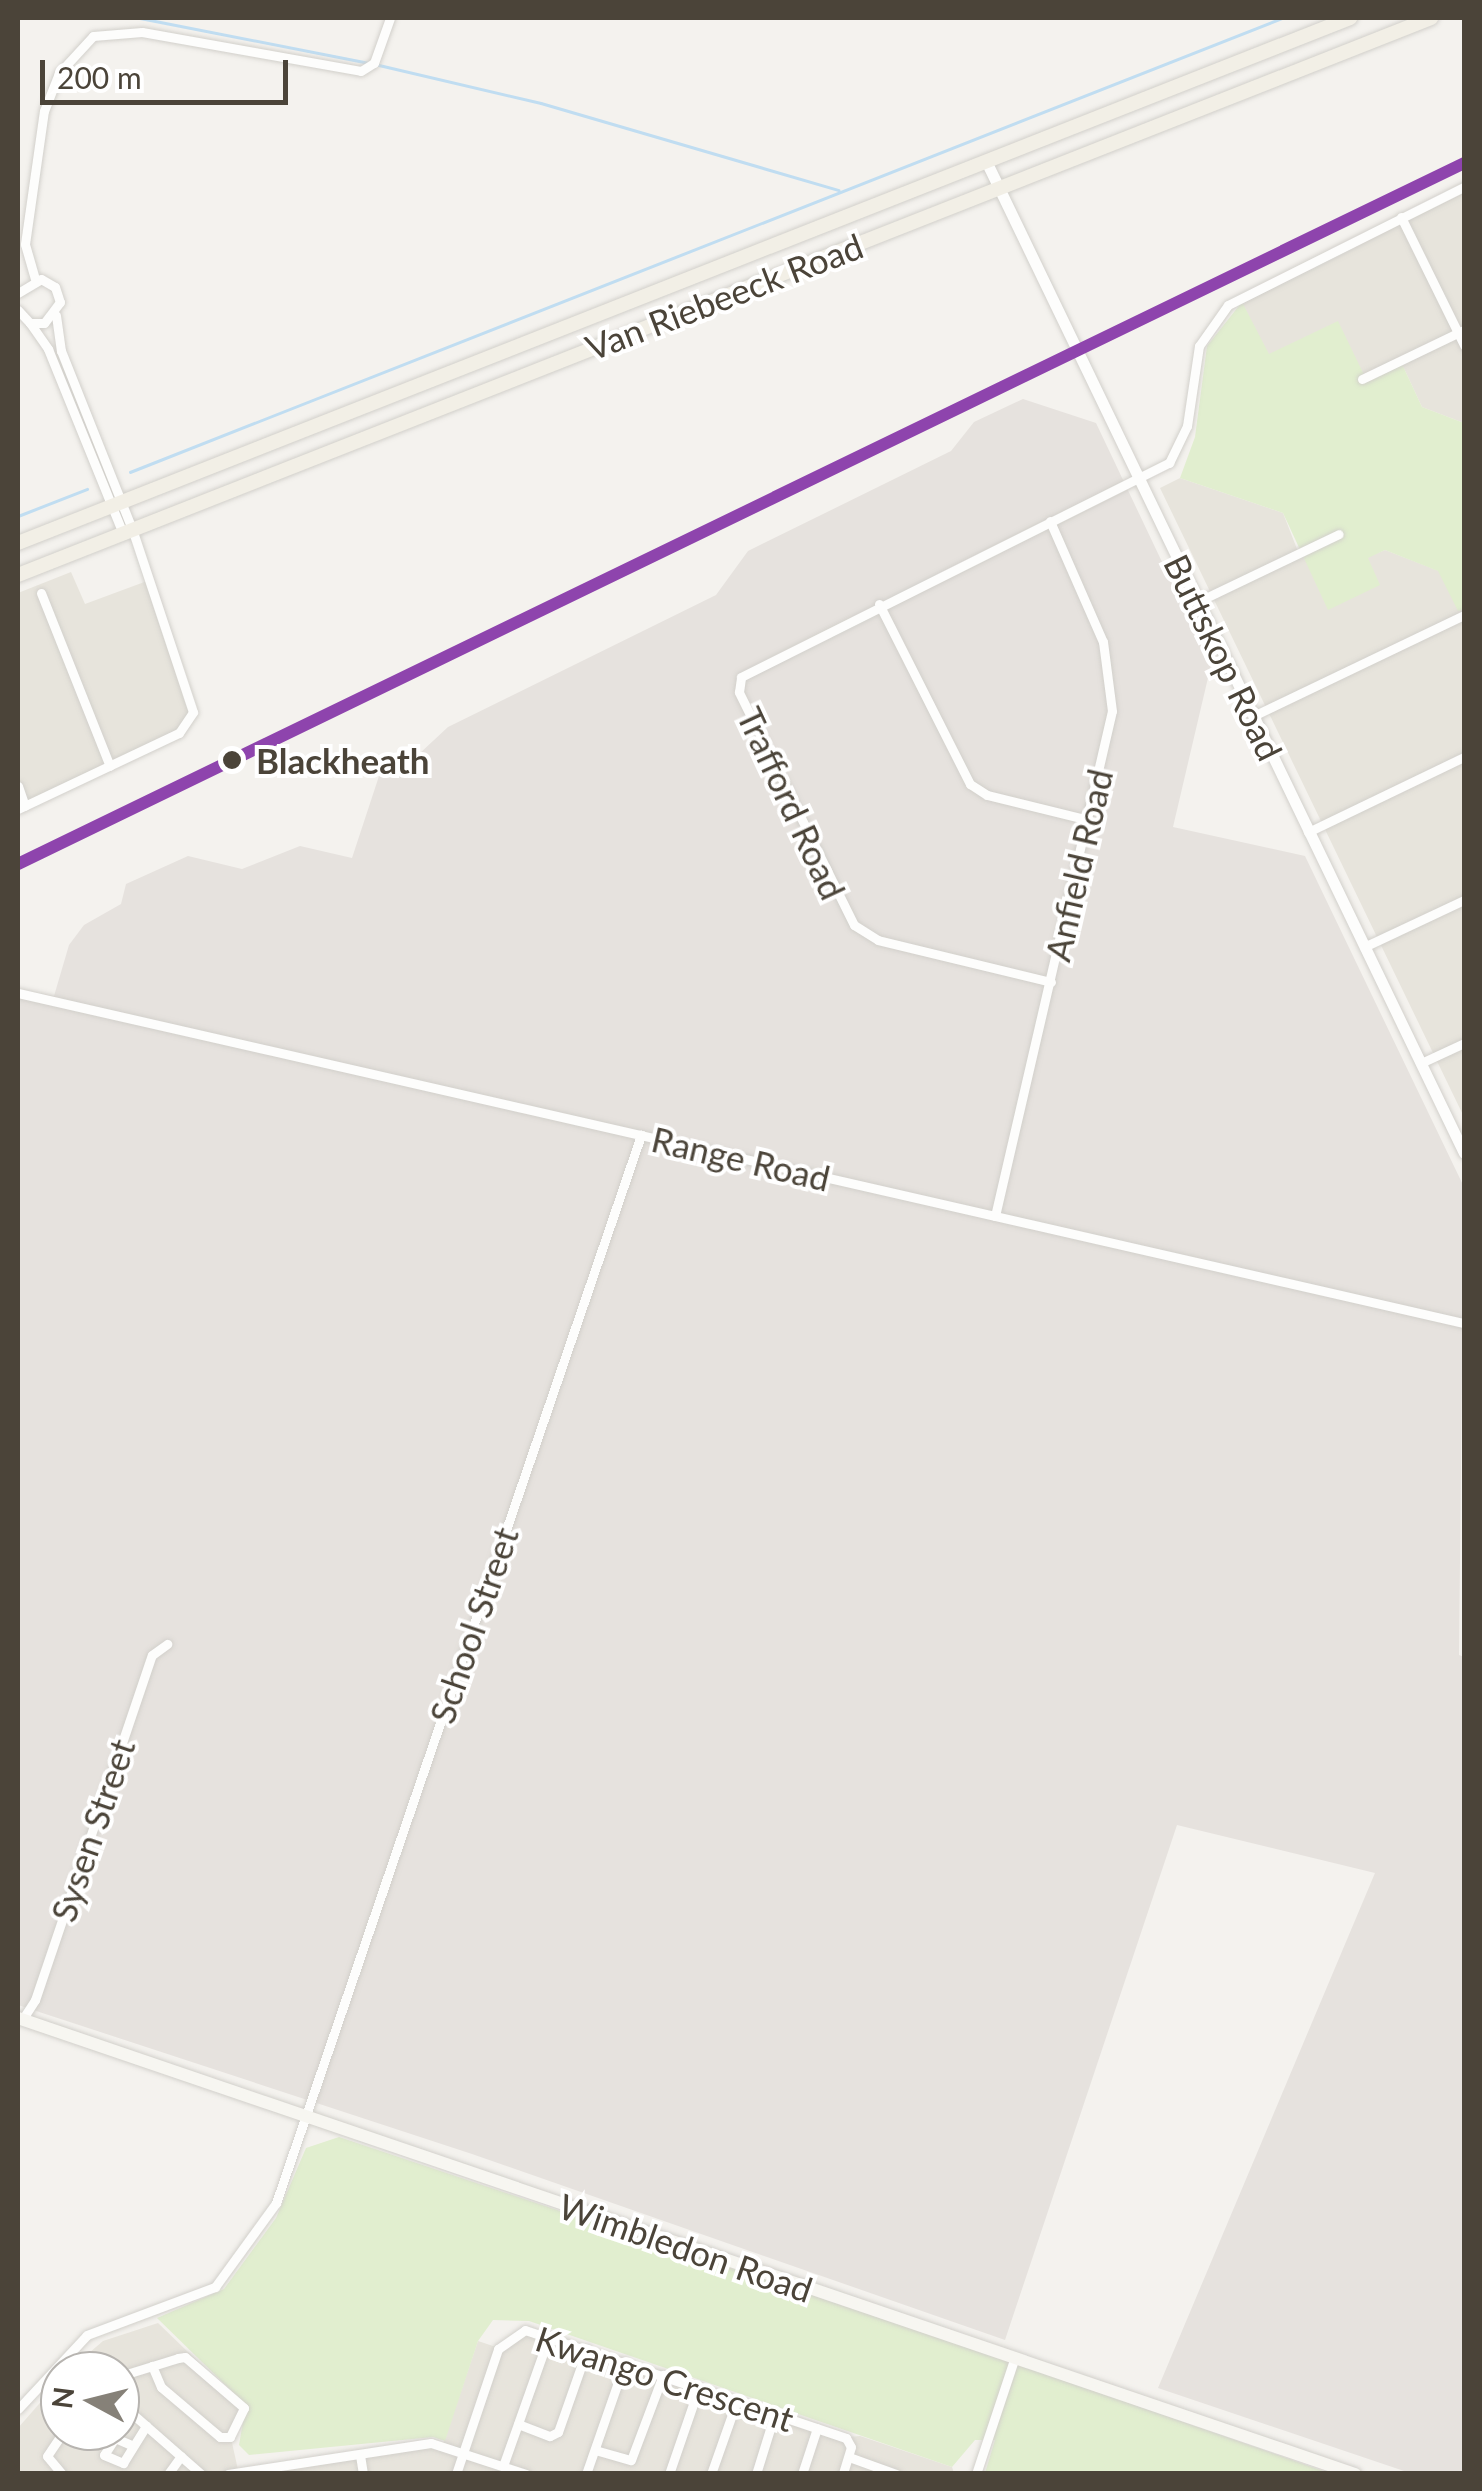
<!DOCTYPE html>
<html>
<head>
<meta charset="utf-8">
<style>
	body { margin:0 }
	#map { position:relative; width:1482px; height:2491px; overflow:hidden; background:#f4f2ee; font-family:Lato,sans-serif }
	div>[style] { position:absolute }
	.residential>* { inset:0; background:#e7e4dc }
	.industrial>* { inset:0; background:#e6e2de }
	.green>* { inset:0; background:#e1eecf }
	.stream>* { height:2.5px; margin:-1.25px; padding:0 1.25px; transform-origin:1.25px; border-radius:1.25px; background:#c0ddf1 }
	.roads { filter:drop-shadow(0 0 2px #d2d0cb) drop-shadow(0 0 2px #d2d0cb) }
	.minor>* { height:9px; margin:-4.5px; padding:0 4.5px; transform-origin:4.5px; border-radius:4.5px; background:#fdfdfc }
	.tertiary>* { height:11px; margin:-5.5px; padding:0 5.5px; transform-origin:5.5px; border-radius:5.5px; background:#fdfdfc }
	.secondary>* { height:12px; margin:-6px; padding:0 6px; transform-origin:6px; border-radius:6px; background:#f7f6f1 }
	.primary>* { height:14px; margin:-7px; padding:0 7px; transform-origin:7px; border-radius:7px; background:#f2efe6 }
	.rail>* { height:2.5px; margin-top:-1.25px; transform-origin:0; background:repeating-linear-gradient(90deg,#dbdbda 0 12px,transparent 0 24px) }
	.rail-1>* { height:12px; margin:-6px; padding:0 6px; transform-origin:6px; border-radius:6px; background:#8e44ad }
	.dots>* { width:28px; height:28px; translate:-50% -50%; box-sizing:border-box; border:5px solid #fff; border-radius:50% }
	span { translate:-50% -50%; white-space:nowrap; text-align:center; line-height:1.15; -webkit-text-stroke:8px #fff; paint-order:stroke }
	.street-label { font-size:35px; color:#4b4439 }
	.stop-label { font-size:35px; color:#4b4439; font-weight:700 }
	.left { translate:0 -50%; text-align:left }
	.frame { position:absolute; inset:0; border:20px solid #4b4439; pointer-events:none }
	.north { position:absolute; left:40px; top:2351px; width:100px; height:100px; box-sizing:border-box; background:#fff; border:2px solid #b7b4b0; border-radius:50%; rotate:277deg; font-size:28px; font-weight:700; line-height:40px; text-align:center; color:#4b4439 }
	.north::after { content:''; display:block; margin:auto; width:35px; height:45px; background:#868178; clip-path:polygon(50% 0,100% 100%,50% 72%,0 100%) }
	.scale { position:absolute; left:40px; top:60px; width:248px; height:45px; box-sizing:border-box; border:5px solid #4b4439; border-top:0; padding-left:12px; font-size:30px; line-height:35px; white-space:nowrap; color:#4b4439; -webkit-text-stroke:8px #fff; paint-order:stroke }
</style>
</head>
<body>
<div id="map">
	<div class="residential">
		<div style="clip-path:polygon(1464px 187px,1464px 423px,1422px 407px,1401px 362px,1366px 378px,1268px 355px,1239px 297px)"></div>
		<div style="clip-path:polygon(1180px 478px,1283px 513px,1297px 549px,1368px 557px,1385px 550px,1439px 571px,1464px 614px,1464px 1117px,1160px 488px)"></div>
		<div style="clip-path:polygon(71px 572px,85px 604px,147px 581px,193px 707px,183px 729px,18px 808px,18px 593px)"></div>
		<div style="clip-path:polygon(158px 2323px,245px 2407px,245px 2419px,231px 2438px,238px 2470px,443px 2444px,478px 2341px,496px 2347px,524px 2328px,847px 2437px,860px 2436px,952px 2467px,954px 2473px,18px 2474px,18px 2428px,60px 2380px,60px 2431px,120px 2431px,120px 2371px,68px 2371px,103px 2341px)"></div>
	</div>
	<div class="industrial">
		<div style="clip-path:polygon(1023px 399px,1096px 423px,1211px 665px,1173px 827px,1305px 856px,1464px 1187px,1459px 1655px,1464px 1657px,1464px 2473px,1410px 2473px,1158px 2388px,1375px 1873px,1177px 1825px,1005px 2340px,472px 2154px,18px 2005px,18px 990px,54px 996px,69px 945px,84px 925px,121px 904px,126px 884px,188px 856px,242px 869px,300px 846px,352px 858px,380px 773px,419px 754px,448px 727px,716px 595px,748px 551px,951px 451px,974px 422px)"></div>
	</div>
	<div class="green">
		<div style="clip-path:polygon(1242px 302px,1269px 354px,1338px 321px,1367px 381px,1402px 364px,1422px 407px,1464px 423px,1464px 609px,1458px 611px,1438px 571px,1385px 550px,1368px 558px,1380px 585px,1328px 610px,1283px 513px,1180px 478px,1195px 437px,1207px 346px)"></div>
		<div style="clip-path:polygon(339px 2137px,1032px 2369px,1329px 2473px,985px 2473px,995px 2440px,975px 2440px,952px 2467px,529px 2321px,493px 2320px,478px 2341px,445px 2441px,433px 2437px,249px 2455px,239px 2445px,246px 2405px,157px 2318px,224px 2289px,276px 2218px,306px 2148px)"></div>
	</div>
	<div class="stream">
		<div style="left:140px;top:18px;width:233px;rotate:11.1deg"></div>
		<div style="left:379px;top:65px;width:166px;rotate:13.2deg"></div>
		<div style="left:541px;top:103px;width:310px;rotate:16.3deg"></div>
		<div style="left:130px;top:472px;width:1238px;rotate:-21.51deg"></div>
		<div style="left:18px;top:516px;width:74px;rotate:-21.4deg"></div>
	</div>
	<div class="roads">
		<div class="minor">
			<div style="left:1401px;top:217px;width:143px;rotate:63.8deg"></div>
			<div style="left:35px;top:279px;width:36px;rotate:-106deg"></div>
			<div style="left:25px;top:244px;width:134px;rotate:-81.9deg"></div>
			<div style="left:44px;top:111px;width:41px;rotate:-68.5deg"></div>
			<div style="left:59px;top:73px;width:50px;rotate:-47.4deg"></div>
			<div style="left:93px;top:36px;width:49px;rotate:-4.7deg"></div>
			<div style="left:142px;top:32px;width:222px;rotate:10.1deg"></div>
			<div style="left:361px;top:71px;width:15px;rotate:-32deg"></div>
			<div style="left:374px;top:63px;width:48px;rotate:-70.4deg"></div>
			<div style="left:18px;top:293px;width:27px;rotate:-31deg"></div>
			<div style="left:41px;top:279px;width:16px;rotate:30deg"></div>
			<div style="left:55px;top:287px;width:16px;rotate:72deg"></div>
			<div style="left:60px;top:302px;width:26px;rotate:127deg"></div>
			<div style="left:44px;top:323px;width:14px;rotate:180deg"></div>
			<div style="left:30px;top:323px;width:18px;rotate:-133deg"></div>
			<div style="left:30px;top:323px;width:32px;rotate:55deg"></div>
			<div style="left:48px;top:349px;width:200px;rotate:67.9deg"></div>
			<div style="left:1362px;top:379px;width:113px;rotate:-25.7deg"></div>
			<div style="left:41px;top:593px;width:186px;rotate:68.3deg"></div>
			<div style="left:1197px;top:602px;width:157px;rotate:-25.6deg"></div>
			<div style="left:879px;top:604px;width:202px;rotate:63.2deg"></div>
			<div style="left:970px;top:784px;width:20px;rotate:33deg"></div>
			<div style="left:987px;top:795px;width:105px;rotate:13.8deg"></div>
			<div style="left:1253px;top:716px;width:234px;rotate:-25.6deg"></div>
			<div style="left:18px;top:786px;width:21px;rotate:71deg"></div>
			<div style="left:18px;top:809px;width:178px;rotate:-25.3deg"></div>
			<div style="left:179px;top:733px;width:25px;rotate:-56deg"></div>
			<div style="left:193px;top:712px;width:193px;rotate:-108.4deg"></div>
			<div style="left:132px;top:529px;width:192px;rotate:-111.7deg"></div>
			<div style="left:61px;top:351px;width:36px;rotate:-98deg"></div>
			<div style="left:1308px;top:832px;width:173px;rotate:-25.7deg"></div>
			<div style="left:1364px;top:947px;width:110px;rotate:-25.2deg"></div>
			<div style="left:1051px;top:982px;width:178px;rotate:-166.4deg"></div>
			<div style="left:878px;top:940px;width:28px;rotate:-148deg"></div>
			<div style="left:854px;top:925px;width:260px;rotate:-116.3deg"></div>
			<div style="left:739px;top:692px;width:15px;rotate:-82deg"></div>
			<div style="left:741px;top:677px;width:479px;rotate:-26.6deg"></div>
			<div style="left:1169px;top:463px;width:41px;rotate:-64.1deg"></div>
			<div style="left:1187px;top:426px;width:81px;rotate:-81.5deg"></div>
			<div style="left:1199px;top:346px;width:50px;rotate:-54.7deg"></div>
			<div style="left:1228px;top:305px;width:264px;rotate:-26.6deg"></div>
			<div style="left:18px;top:993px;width:1483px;rotate:12.86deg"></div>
			<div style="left:1421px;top:1063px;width:47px;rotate:-24.9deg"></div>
			<div style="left:995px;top:1216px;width:518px;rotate:-76.96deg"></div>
			<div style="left:1112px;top:711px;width:70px;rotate:-97.4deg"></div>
			<div style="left:1103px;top:642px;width:132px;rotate:-113.7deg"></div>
			<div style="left:22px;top:2020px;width:24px;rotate:-57deg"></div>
			<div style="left:35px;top:2000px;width:364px;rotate:-71.3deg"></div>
			<div style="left:152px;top:1655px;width:19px;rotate:-36deg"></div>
			<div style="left:120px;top:2376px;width:61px;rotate:-17.2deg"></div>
			<div style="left:178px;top:2358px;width:7px;rotate:-8deg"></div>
			<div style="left:185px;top:2357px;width:78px;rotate:40.8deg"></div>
			<div style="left:244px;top:2408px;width:32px;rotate:116deg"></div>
			<div style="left:230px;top:2437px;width:10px;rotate:180deg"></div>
			<div style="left:220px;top:2437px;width:77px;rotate:-139.7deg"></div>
			<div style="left:161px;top:2387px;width:23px;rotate:-113deg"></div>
			<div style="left:120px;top:2403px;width:108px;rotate:41.2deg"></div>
			<div style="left:18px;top:2409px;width:101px;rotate:-47deg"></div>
			<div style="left:87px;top:2335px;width:137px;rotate:-20.6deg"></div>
			<div style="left:215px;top:2287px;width:104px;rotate:-54deg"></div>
			<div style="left:276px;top:2203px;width:1129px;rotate:-71.13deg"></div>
			<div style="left:518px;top:2424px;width:34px;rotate:21deg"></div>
			<div style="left:550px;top:2436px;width:9px;rotate:-27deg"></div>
			<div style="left:558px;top:2432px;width:88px;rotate:-70.7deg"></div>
			<div style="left:129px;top:2444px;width:15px;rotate:-157deg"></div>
			<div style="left:115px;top:2438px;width:20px;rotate:123deg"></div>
			<div style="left:104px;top:2455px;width:21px;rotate:23deg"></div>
			<div style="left:123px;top:2463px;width:44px;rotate:-58.1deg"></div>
			<div style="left:595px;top:2450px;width:37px;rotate:16deg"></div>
			<div style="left:631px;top:2460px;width:91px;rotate:-69.4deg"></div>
			<div style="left:360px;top:2455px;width:19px;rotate:81deg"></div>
			<div style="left:849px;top:2457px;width:50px;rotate:19.9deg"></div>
			<div style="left:503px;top:2466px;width:138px;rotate:-70.5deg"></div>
			<div style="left:62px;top:2474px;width:23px;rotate:-130deg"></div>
			<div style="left:47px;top:2456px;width:30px;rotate:-56deg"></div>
			<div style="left:168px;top:2474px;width:22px;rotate:-54deg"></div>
			<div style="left:228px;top:2474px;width:205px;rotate:-8.7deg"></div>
			<div style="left:431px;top:2443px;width:100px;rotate:18.1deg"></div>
			<div style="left:456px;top:2474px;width:132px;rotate:-71.4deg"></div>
			<div style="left:498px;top:2349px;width:33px;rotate:-35deg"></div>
			<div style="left:525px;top:2330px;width:339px;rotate:18.6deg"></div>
			<div style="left:846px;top:2438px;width:10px;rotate:61deg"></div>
			<div style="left:851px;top:2447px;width:28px;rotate:107deg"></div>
			<div style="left:586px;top:2474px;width:119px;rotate:-70.8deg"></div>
			<div style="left:669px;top:2474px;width:92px;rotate:-71deg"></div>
			<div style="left:711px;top:2474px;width:78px;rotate:-70.6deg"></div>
			<div style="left:756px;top:2474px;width:64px;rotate:-72.7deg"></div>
			<div style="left:802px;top:2474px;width:48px;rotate:-71.9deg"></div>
			<div style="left:976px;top:2474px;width:123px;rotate:-71.6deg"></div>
		</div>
		<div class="tertiary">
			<div style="left:986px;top:161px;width:1101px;rotate:64.27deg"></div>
		</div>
		<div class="secondary">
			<div style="left:18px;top:2018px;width:1413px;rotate:18.83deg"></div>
		</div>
		<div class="primary">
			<div style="left:18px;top:543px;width:1432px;rotate:-21.51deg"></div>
			<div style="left:18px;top:575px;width:1519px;rotate:-21.51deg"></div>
		</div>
	</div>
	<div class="rail">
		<div style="left:18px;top:864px;width:1607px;rotate:-25.86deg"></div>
	</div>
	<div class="rail-1">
		<div style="left:18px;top:864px;width:1607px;rotate:-25.86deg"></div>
	</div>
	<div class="dots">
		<div style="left:232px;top:760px;background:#4b4439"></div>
	</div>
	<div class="street-label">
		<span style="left:724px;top:296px;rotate:-21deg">Van Riebeeck Road</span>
		<span style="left:1224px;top:657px;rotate:64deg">Buttskop Road</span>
		<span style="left:792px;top:803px;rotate:65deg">Trafford Road</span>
		<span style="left:1078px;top:865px;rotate:-77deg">Anfield Road</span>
		<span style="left:741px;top:1158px;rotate:13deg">Range Road</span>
		<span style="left:473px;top:1625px;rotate:-71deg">School Street</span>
		<span style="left:92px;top:1830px;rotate:-71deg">Sysen Street</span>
		<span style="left:686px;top:2247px;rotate:19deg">Wimbledon Road</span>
		<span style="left:665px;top:2378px;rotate:18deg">Kwango Crescent</span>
	</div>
	<div class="stop-label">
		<span class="left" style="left:256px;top:760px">Blackheath</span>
	</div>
	<div class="frame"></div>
	<div class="north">N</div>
	<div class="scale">200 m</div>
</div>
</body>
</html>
